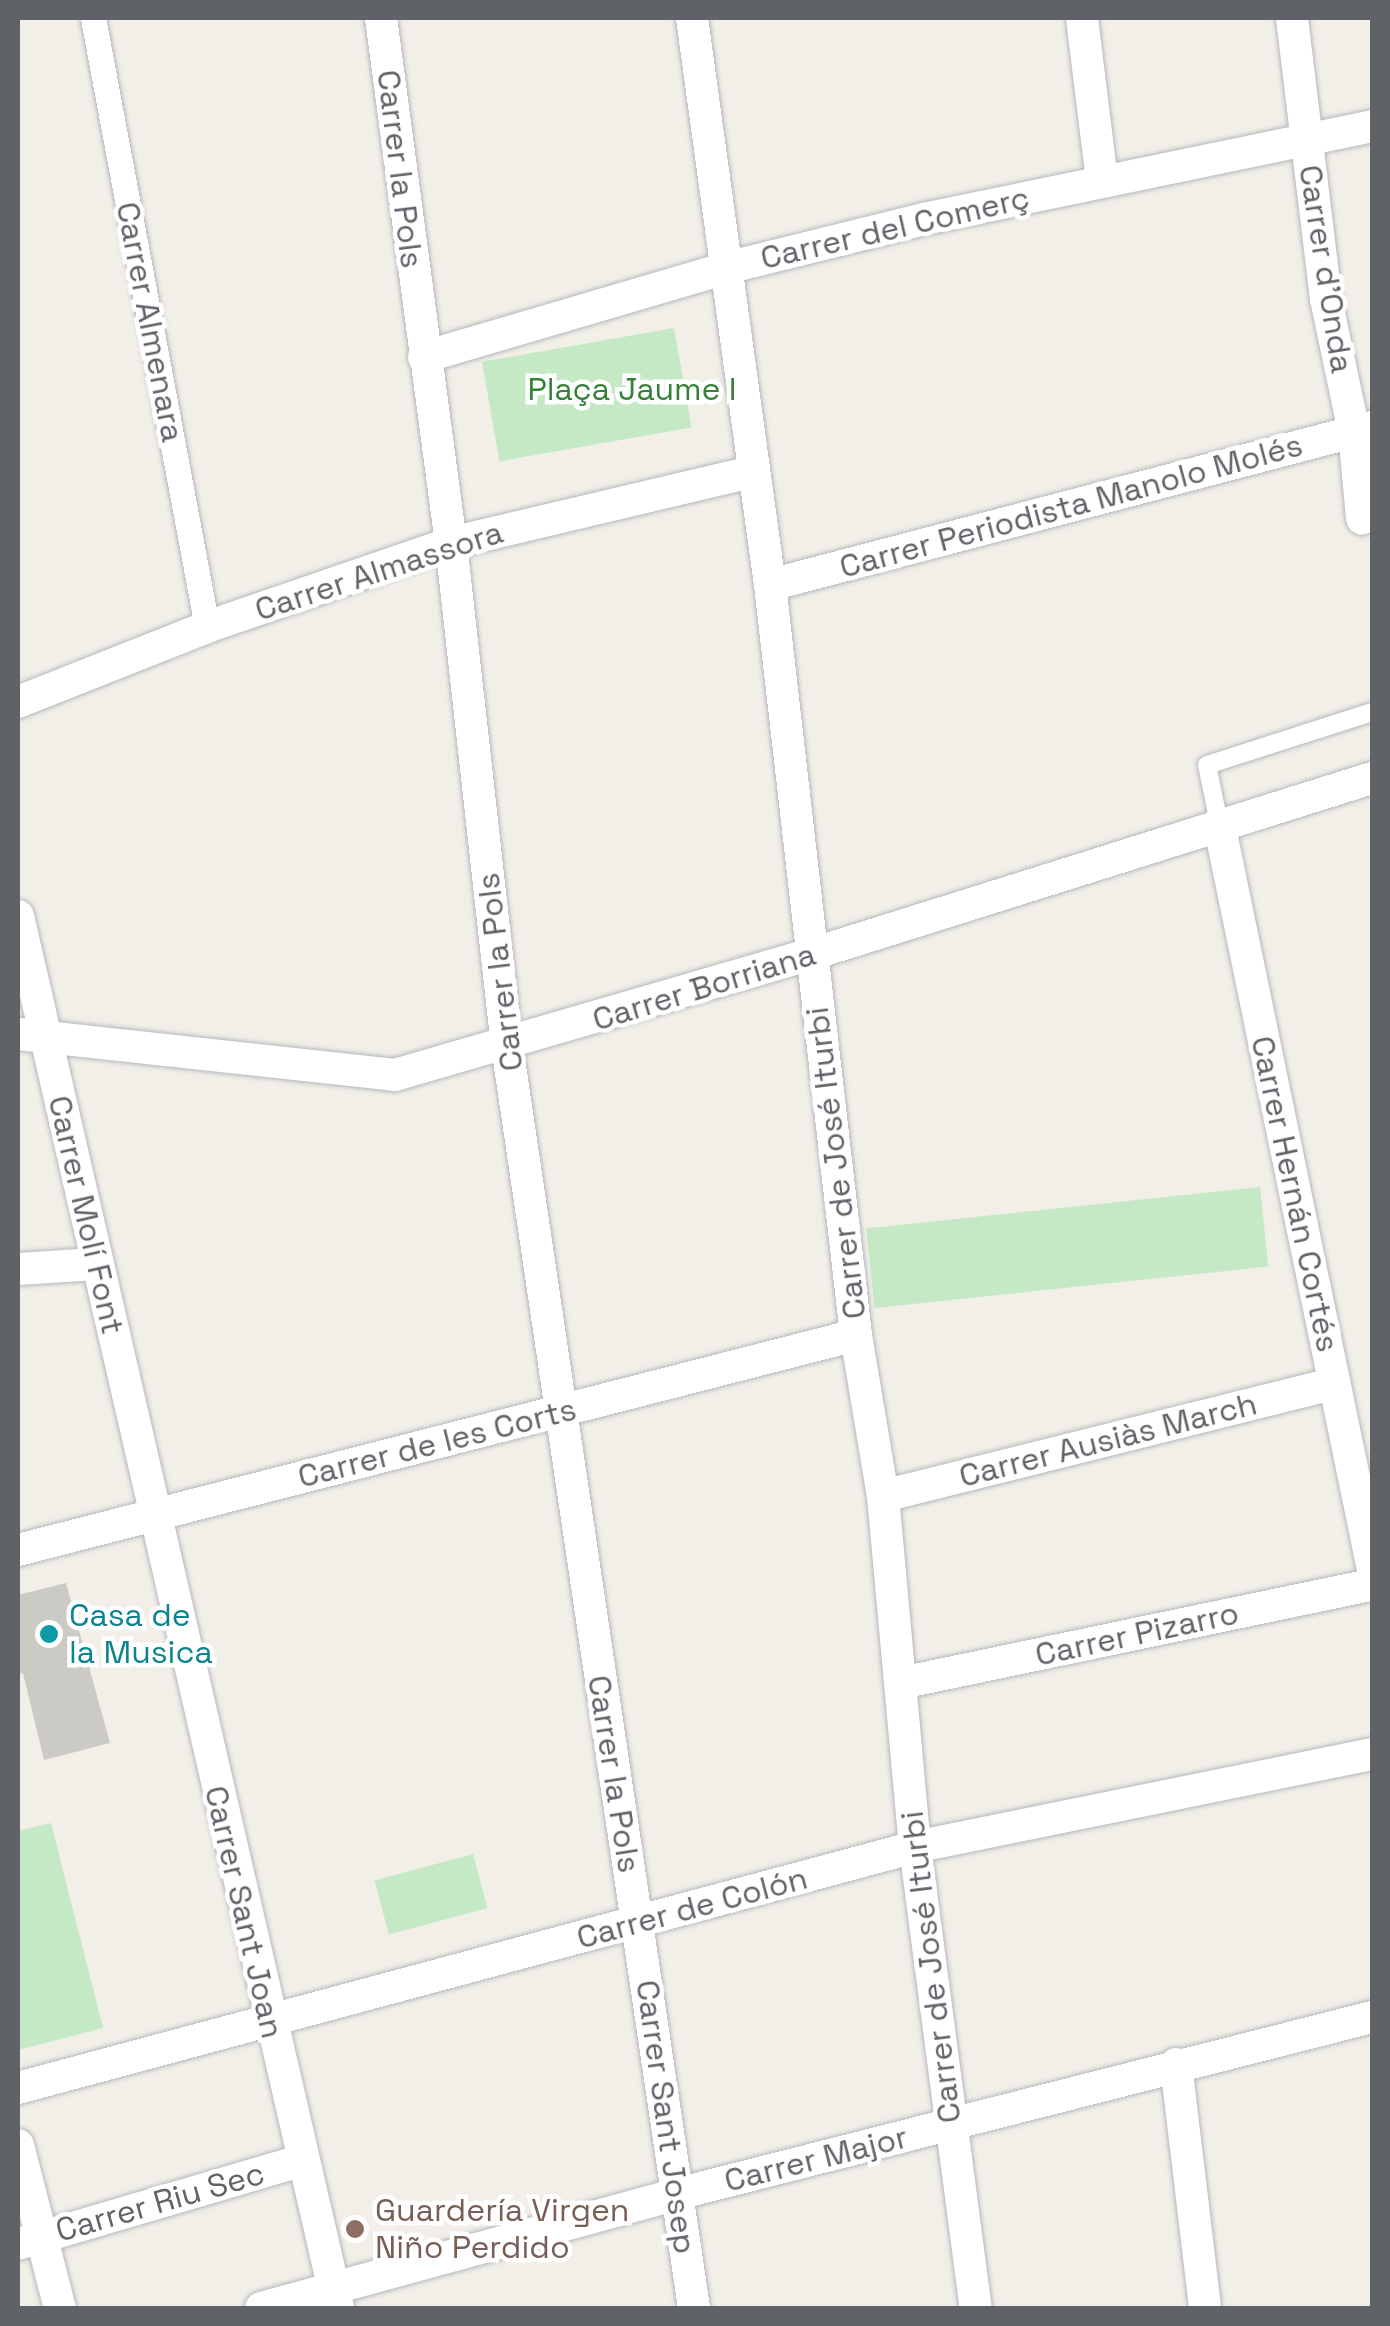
<!DOCTYPE html>
<html>
<head>
<meta charset="utf-8">
<style>
	body { margin:0 }
	#map { position:relative; width:1390px; height:2326px; overflow:hidden; background:#f1efe8; font-family:"Space Grotesk",sans-serif }
	div>[style] { position:absolute }
	.green>* { inset:0; background:#c5e8c5; transform-origin:0 0 }
	.building>* { inset:0; background:#cccac5 }
	.roads { filter:drop-shadow(0 0 2px #b5b8bc) drop-shadow(0 0 2px #b5b8bc) }
	.service>* { height:18px; margin:-9px; padding:0 9px; transform-origin:9px; border-radius:9px; background:#fff }
	.pedestrian>* { height:25px; margin:-12.5px; padding:0 12.5px; transform-origin:12.5px; border-radius:12.5px; background:#fff }
	.minor>* { height:32px; margin:-16px; padding:0 16px; transform-origin:16px; border-radius:16px; background:#fff }
	.dots>* { width:28px; height:28px; translate:-50% -50%; box-sizing:border-box; border:5px solid #fff; border-radius:50% }
	span { translate:-50% -50%; white-space:nowrap; text-align:center; line-height:1.15; -webkit-text-stroke:9px #fff; paint-order:stroke }
	.street-label { font-size:32px; color:#5f6368 }
	.park-label { font-size:32px; color:#348238 }
	.culture-label { font-size:32px; color:#0d838f }
	.left { translate:0 -50%; text-align:left }
	.education-label { font-size:32px; color:#785e54 }
	.frame { position:absolute; inset:0; border:20px solid #5f6368; pointer-events:none }
</style>
</head>
<body>
<div id="map">
	<div class="green">
		<div style="left:674px;top:328px;width:101px;height:195px;rotate:80deg"></div>
		<div style="left:1260px;top:1187px;width:80px;height:396px;rotate:84deg"></div>
		<div style="clip-path:polygon(51px 1823px,103px 2028px,18px 2050px,18px 1831px)"></div>
		<div style="left:473px;top:1854px;width:56px;height:102px;rotate:75deg"></div>
	</div>
	<div class="building">
		<div style="clip-path:polygon(66px 1583px,110px 1743px,44px 1760px,23px 1673px,18px 1674px,18px 1595px)"></div>
	</div>
	<div class="roads">
		<div class="service">
			<div style="left:1219px;top:823px;width:59px;rotate:-101.7deg"></div>
			<div style="left:1207px;top:765px;width:173px;rotate:-17.8deg"></div>
		</div>
		<div class="pedestrian">
			<div style="left:93px;top:18px;width:620px;rotate:79.4deg"></div>
		</div>
		<div class="minor">
			<div style="left:381px;top:18px;width:530px;rotate:82.41deg"></div>
			<div style="left:451px;top:543px;width:506px;rotate:83.65deg"></div>
			<div style="left:507px;top:1046px;width:1276px;rotate:81.57deg"></div>
			<div style="left:692px;top:18px;width:572px;rotate:82.17deg"></div>
			<div style="left:770px;top:585px;width:755px;rotate:83.46deg"></div>
			<div style="left:856px;top:1335px;width:163px;rotate:80.5deg"></div>
			<div style="left:883px;top:1496px;width:352px;rotate:84.8deg"></div>
			<div style="left:915px;top:1847px;width:465px;rotate:82.5deg"></div>
			<div style="left:1082px;top:18px;width:163px;rotate:83deg"></div>
			<div style="left:1292px;top:18px;width:283px;rotate:83.1deg"></div>
			<div style="left:1326px;top:299px;width:136px;rotate:78.1deg"></div>
			<div style="left:1354px;top:432px;width:87px;rotate:84.7deg"></div>
			<div style="left:424px;top:357px;width:315px;rotate:-16.4deg"></div>
			<div style="left:726px;top:268px;width:204px;rotate:-13.9deg"></div>
			<div style="left:924px;top:219px;width:458px;rotate:-11.7deg"></div>
			<div style="left:770px;top:585px;width:622px;rotate:-14.71deg"></div>
			<div style="left:18px;top:702px;width:203px;rotate:-21.6deg"></div>
			<div style="left:207px;top:627px;width:258px;rotate:-19deg"></div>
			<div style="left:451px;top:543px;width:309px;rotate:-13.3deg"></div>
			<div style="left:1219px;top:823px;width:758px;rotate:78.35deg"></div>
			<div style="left:18px;top:916px;width:1428px;rotate:77.05deg"></div>
			<div style="left:18px;top:1034px;width:379px;rotate:6.2deg"></div>
			<div style="left:395px;top:1075px;width:434px;rotate:-16.2deg"></div>
			<div style="left:812px;top:954px;width:587px;rotate:-17.45deg"></div>
			<div style="left:18px;top:1269px;width:78px;rotate:-3.7deg"></div>
			<div style="left:883px;top:1496px;width:464px;rotate:-14deg"></div>
			<div style="left:18px;top:1550px;width:865px;rotate:-14.39deg"></div>
			<div style="left:901px;top:1683px;width:481px;rotate:-11.8deg"></div>
			<div style="left:1176px;top:2064px;width:246px;rotate:83.2deg"></div>
			<div style="left:18px;top:2088px;width:929px;rotate:-15.04deg"></div>
			<div style="left:915px;top:1847px;width:466px;rotate:-11.5deg"></div>
			<div style="left:18px;top:2145px;width:168px;rotate:75.6deg"></div>
			<div style="left:18px;top:2244px;width:297px;rotate:-16.4deg"></div>
			<div style="left:261px;top:2308px;width:431px;rotate:-15.3deg"></div>
			<div style="left:677px;top:2194px;width:717px;rotate:-14.29deg"></div>
		</div>
	</div>
	<div class="dots">
		<div style="left:49px;top:1634px;background:#0f9aa8"></div>
		<div style="left:355px;top:2229px;background:#8d6e63"></div>
	</div>
	<div class="street-label">
		<span style="left:400px;top:169px;rotate:83deg">Carrer la Pols</span>
		<span style="left:895px;top:228px;rotate:-13deg">Carrer del Comerç</span>
		<span style="left:1326px;top:269px;rotate:81deg">Carrer d'Onda</span>
		<span style="left:150px;top:322px;rotate:79deg">Carrer Almenara</span>
		<span style="left:1071px;top:506px;rotate:-15deg">Carrer Periodista Manolo Molés</span>
		<span style="left:379px;top:571px;rotate:-18deg">Carrer Almassora</span>
		<span style="left:500px;top:972px;rotate:-97deg">Carrer la Pols</span>
		<span style="left:704px;top:987px;rotate:-17deg">Carrer Borriana</span>
		<span style="left:836px;top:1163px;rotate:-97deg">Carrer de José Iturbi</span>
		<span style="left:1295px;top:1194px;rotate:78deg">Carrer Hernán Cortés</span>
		<span style="left:86px;top:1215px;rotate:77deg">Carrer Molí Font</span>
		<span style="left:1108px;top:1440px;rotate:-14deg">Carrer Ausiàs March</span>
		<span style="left:437px;top:1443px;rotate:-14deg">Carrer de les Corts</span>
		<span style="left:1137px;top:1634px;rotate:-12deg">Carrer Pizarro</span>
		<span style="left:614px;top:1774px;rotate:81deg">Carrer la Pols</span>
		<span style="left:692px;top:1908px;rotate:-15deg">Carrer de Colón</span>
		<span style="left:244px;top:1912px;rotate:77deg">Carrer Sant Joan</span>
		<span style="left:931px;top:1967px;rotate:-97deg">Carrer de José Iturbi</span>
		<span style="left:666px;top:2117px;rotate:82deg">Carrer Sant Josep</span>
		<span style="left:816px;top:2159px;rotate:-14deg">Carrer Major</span>
		<span style="left:160px;top:2202px;rotate:-16deg">Carrer Riu Sec</span>
	</div>
	<div class="park-label">
		<span style="left:632px;top:389px">Plaça Jaume I</span>
	</div>
	<div class="culture-label">
		<span class="left" style="left:69px;top:1634px">Casa de<br>la Musica</span>
	</div>
	<div class="education-label">
		<span class="left" style="left:375px;top:2229px">Guardería Virgen<br>Niño Perdido</span>
	</div>
	<div class="frame"></div>
</div>
</body>
</html>
